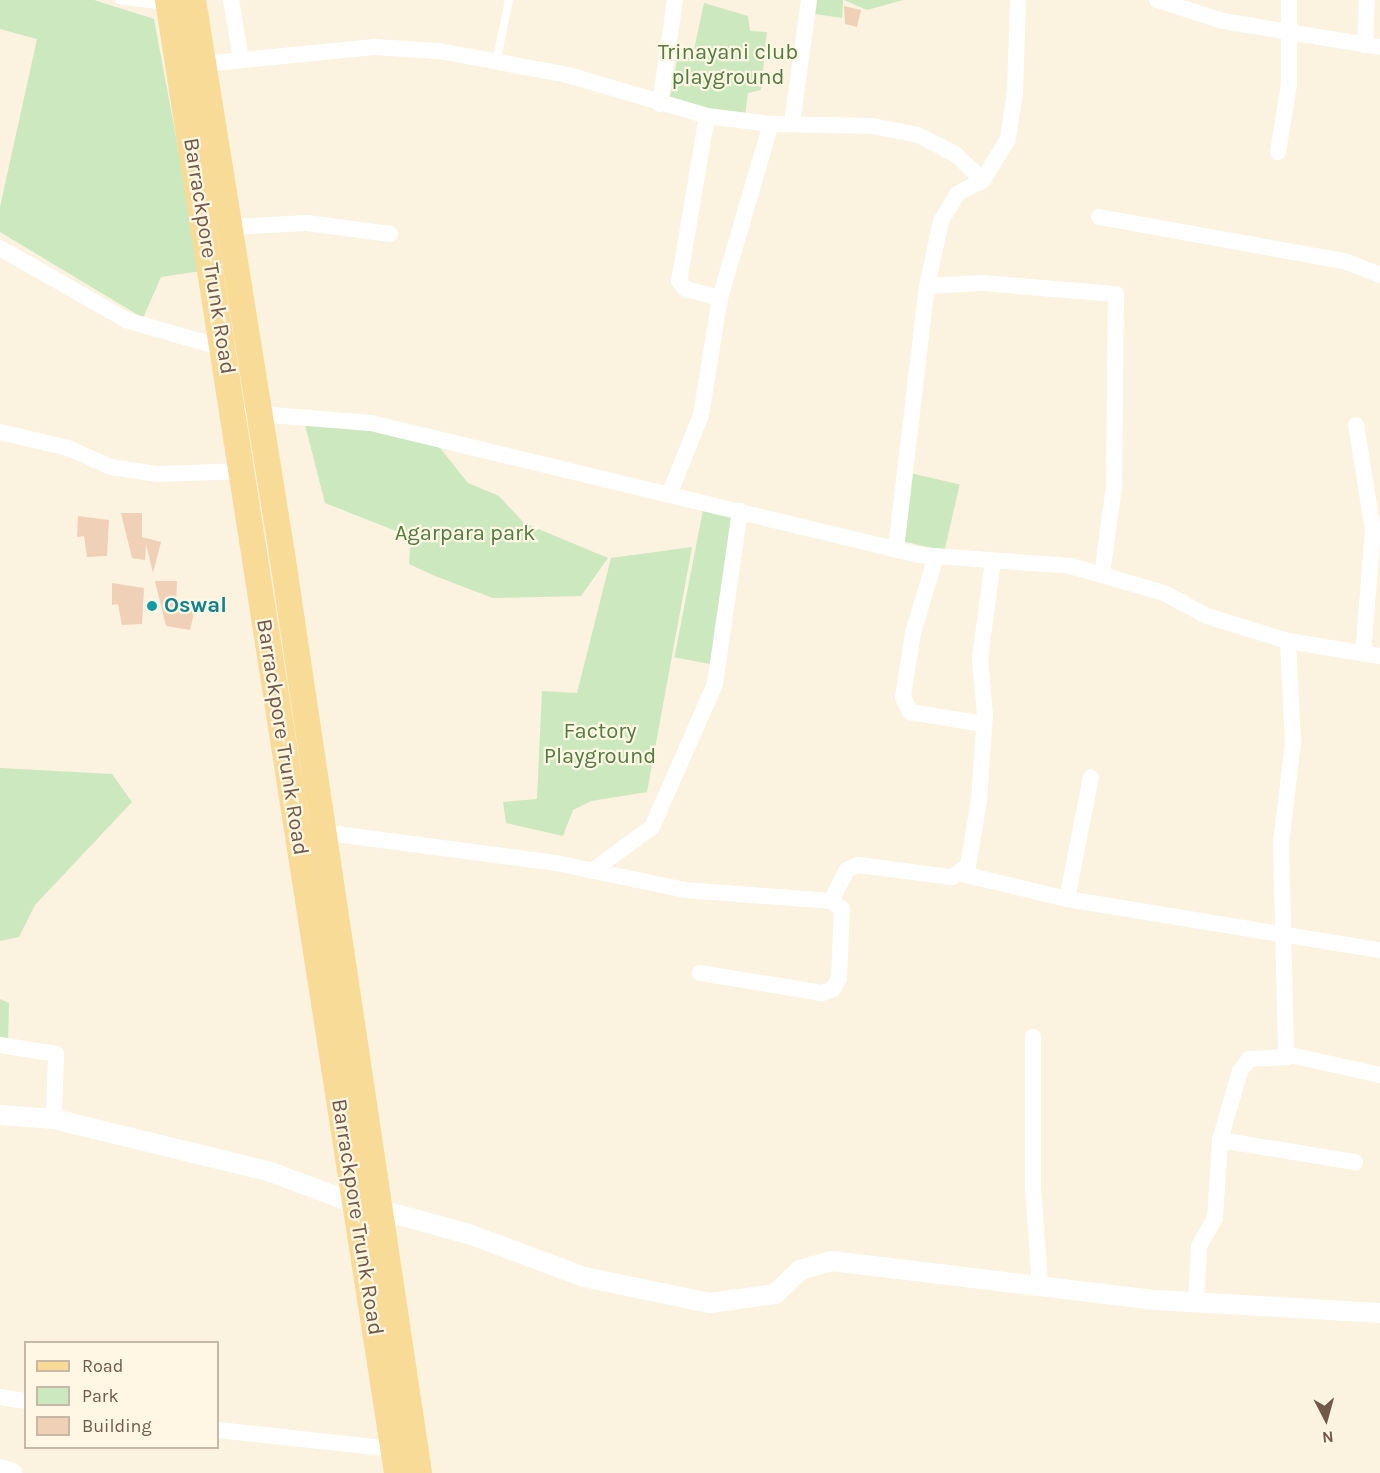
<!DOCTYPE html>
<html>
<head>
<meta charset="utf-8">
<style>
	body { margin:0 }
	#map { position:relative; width:1380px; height:1473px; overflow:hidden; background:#fbf2df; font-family:Karla,sans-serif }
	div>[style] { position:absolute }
	.green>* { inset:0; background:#cce8be; transform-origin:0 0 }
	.building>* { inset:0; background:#f0d1b7 }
	.service>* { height:8px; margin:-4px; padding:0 4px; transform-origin:4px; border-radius:4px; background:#fff }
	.minor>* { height:16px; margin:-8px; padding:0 8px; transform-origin:8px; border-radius:8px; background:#fff }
	.tertiary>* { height:20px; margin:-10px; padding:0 10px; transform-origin:10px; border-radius:10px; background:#fff }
	.primary>* { height:26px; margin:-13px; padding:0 13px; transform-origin:13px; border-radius:13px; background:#f9db98 }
	.dots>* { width:16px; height:16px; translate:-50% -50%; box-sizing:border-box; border:3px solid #fff6e4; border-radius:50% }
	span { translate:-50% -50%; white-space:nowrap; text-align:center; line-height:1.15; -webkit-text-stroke:4.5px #fff6e4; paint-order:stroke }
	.park-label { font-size:22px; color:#507c42 }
	.street-label { font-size:22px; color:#705948 }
	.culture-label { font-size:22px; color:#0d838f; font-weight:700 }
	.left { translate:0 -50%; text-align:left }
	.legend { position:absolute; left:24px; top:1341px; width:195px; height:108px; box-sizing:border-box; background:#fff6e4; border:2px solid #c6b7a6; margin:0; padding:8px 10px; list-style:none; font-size:18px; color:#705948 }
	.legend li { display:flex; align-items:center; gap:12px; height:30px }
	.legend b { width:30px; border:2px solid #c6b7a6 }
	.north { position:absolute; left:1296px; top:1389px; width:60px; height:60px; -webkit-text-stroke:4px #fff6e4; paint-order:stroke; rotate:174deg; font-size:16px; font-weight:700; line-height:24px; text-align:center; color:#705948 }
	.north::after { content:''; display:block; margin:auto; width:21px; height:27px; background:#705948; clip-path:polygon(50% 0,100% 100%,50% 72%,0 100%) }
</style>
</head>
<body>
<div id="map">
	<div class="green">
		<div style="clip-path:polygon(0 0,94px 0,154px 19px,201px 271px,161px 277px,143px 318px,0 232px,0 207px,37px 39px,0 29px)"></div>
		<div style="clip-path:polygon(811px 0,843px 0,842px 18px,808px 13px)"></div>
		<div style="clip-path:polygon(844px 0,903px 0,867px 10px)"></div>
		<div style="clip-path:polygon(704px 3px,748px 16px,750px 31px,767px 32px,761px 90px,748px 93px,745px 116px,669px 102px,678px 55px,692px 59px)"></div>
		<div style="clip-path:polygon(305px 425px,372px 429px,436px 443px,468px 483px,499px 496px,524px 523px,608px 558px,581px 596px,493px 598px,435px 576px,409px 564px,411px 537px,325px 503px)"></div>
		<div style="left:910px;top:473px;width:51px;height:68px;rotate:13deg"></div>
		<div style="left:704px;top:505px;width:36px;height:155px;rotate:11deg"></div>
		<div style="clip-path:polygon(692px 547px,647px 792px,591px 801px,573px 810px,563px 836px,506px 823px,503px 802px,537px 799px,542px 691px,577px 693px,611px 558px)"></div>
		<div style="clip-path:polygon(0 768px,112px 774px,132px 802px,35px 905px,19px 937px,0 941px)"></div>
		<div style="clip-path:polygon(0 999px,9px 1003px,8px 1041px,0 1041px)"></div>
	</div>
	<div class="building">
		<div style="clip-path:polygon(844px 6px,861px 10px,857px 27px,845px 24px)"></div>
		<div style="clip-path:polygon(121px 513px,142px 513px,142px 537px,161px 542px,153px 573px,146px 544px,145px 560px,132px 558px)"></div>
		<div style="clip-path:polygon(78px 516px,109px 520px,107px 556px,87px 557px,84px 536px,77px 537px)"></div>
		<div style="clip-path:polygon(155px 581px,177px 581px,176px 605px,195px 609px,190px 630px,166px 626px)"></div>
		<div style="clip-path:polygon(112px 583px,144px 588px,142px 624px,122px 625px,118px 604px,112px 605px)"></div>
	</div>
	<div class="service">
		<div style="left:119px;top:0;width:46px;rotate:7.4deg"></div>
		<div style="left:497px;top:58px;width:59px;rotate:-78.3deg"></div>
	</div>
	<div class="minor">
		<div style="left:231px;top:0;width:60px;rotate:80.4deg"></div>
		<div style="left:1157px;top:0;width:69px;rotate:17.7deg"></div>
		<div style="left:1223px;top:21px;width:159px;rotate:9.4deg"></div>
		<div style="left:1365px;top:45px;width:45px;rotate:-87.5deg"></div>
		<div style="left:203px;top:64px;width:172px;rotate:-5.7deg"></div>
		<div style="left:374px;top:47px;width:65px;rotate:3.5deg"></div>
		<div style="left:439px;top:51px;width:131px;rotate:10.5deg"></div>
		<div style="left:568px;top:75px;width:145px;rotate:16.4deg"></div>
		<div style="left:707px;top:116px;width:64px;rotate:7.1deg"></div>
		<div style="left:660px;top:104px;width:105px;rotate:-81.8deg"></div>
		<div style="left:707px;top:116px;width:167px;rotate:99.6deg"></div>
		<div style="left:679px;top:281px;width:11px;rotate:49deg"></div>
		<div style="left:686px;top:289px;width:35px;rotate:15deg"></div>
		<div style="left:792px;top:123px;width:124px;rotate:-82.1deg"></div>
		<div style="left:1278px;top:152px;width:69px;rotate:-80.8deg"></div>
		<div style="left:1289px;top:84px;width:84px;rotate:-90deg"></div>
		<div style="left:1099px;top:217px;width:249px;rotate:10.2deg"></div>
		<div style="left:1344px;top:261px;width:39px;rotate:21deg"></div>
		<div style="left:230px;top:227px;width:77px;rotate:-3deg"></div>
		<div style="left:307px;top:223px;width:84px;rotate:7.5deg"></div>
		<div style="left:0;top:248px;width:145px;rotate:29.7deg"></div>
		<div style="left:126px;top:320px;width:101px;rotate:16.1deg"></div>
		<div style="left:927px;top:286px;width:54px;rotate:-3.2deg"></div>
		<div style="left:981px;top:283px;width:135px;rotate:4.7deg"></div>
		<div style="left:1116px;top:294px;width:192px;rotate:90.6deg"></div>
		<div style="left:1114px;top:486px;width:90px;rotate:97.7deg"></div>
		<div style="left:234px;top:412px;width:137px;rotate:4.6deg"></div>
		<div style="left:371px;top:423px;width:564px;rotate:13.54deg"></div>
		<div style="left:919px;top:555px;width:152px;rotate:4.1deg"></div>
		<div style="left:1071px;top:566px;width:97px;rotate:16.2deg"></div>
		<div style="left:1164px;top:593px;width:49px;rotate:28.1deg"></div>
		<div style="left:1207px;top:616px;width:85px;rotate:17.2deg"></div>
		<div style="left:1288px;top:641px;width:93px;rotate:9.3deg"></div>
		<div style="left:1356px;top:425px;width:106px;rotate:80.8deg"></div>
		<div style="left:1373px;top:530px;width:124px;rotate:94.6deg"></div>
		<div style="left:0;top:432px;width:70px;rotate:13.2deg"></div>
		<div style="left:68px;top:448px;width:47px;rotate:23.8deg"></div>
		<div style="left:111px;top:467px;width:47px;rotate:8.7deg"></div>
		<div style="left:157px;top:474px;width:86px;rotate:-2deg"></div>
		<div style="left:669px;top:495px;width:86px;rotate:-68.2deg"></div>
		<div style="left:701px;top:415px;width:119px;rotate:-80.8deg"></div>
		<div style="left:720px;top:298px;width:181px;rotate:-73.7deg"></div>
		<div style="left:771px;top:124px;width:102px;rotate:1.1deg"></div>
		<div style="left:873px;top:126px;width:46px;rotate:11.3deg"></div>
		<div style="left:918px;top:135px;width:42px;rotate:27.2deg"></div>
		<div style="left:955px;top:154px;width:38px;rotate:43deg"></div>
		<div style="left:896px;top:549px;width:265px;rotate:-83.3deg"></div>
		<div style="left:927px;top:286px;width:66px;rotate:-77.8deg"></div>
		<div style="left:941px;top:221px;width:31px;rotate:-59deg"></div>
		<div style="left:957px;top:194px;width:30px;rotate:-28deg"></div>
		<div style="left:983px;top:180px;width:48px;rotate:-58.6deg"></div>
		<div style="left:1008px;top:139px;width:48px;rotate:-81.5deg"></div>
		<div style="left:1015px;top:92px;width:92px;rotate:-88.1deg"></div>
		<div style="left:936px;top:556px;width:80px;rotate:106.6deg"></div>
		<div style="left:913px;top:633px;width:65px;rotate:98.9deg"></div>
		<div style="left:903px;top:697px;width:17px;rotate:65deg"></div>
		<div style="left:910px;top:712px;width:75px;rotate:9.2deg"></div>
		<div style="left:1288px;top:641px;width:102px;rotate:87.2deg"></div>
		<div style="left:1293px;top:743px;width:101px;rotate:96.8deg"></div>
		<div style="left:1281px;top:843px;width:211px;rotate:88.6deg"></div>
		<div style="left:1286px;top:1054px;width:96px;rotate:12.6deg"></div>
		<div style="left:321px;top:832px;width:237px;rotate:7.5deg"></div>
		<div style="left:556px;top:863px;width:132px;rotate:11.8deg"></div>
		<div style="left:685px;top:890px;width:146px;rotate:4.3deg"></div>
		<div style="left:831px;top:901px;width:14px;rotate:36deg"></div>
		<div style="left:842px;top:909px;width:69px;rotate:92.5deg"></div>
		<div style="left:839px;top:978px;width:13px;rotate:119deg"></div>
		<div style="left:833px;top:989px;width:12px;rotate:160deg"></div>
		<div style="left:822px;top:993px;width:124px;rotate:-170.7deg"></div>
		<div style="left:592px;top:871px;width:74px;rotate:-36.3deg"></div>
		<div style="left:652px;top:827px;width:156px;rotate:-66.2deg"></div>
		<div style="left:715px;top:684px;width:175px;rotate:-81.8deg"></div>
		<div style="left:962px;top:874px;width:108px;rotate:13.4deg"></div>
		<div style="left:1067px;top:899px;width:317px;rotate:9.3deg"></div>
		<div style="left:1067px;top:899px;width:124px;rotate:-78.9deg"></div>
		<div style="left:831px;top:901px;width:35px;rotate:-63deg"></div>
		<div style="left:847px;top:870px;width:12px;rotate:-24deg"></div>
		<div style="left:858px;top:865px;width:95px;rotate:7.3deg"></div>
		<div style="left:952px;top:877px;width:19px;rotate:-35deg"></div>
		<div style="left:968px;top:866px;width:67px;rotate:-80.5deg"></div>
		<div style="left:979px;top:800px;width:85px;rotate:-86deg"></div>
		<div style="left:985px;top:715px;width:57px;rotate:-95deg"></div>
		<div style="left:980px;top:658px;width:98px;rotate:-82.4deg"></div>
		<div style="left:1033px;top:1037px;width:150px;rotate:90deg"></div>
		<div style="left:1033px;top:1187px;width:100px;rotate:86deg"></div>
		<div style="left:0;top:1045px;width:57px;rotate:9.1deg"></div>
		<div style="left:56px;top:1054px;width:65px;rotate:91.8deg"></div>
		<div style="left:1220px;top:1140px;width:137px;rotate:9.3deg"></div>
		<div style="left:1196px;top:1301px;width:55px;rotate:-86.9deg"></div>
		<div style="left:1199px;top:1246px;width:32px;rotate:-60deg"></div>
		<div style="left:1215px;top:1218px;width:78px;rotate:-86.3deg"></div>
		<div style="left:1220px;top:1140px;width:72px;rotate:-73.8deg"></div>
		<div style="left:1240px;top:1071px;width:15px;rotate:-53deg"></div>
		<div style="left:1249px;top:1059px;width:39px;rotate:-3deg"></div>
		<div style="left:0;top:1397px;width:26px;rotate:9deg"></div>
		<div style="left:218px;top:1430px;width:177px;rotate:6.2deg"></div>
	</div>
	<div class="tertiary">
		<div style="left:0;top:1115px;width:54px;rotate:4.2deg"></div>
		<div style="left:54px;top:1119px;width:220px;rotate:13.7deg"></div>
		<div style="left:268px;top:1171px;width:89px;rotate:20.5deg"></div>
		<div style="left:351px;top:1202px;width:122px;rotate:15.2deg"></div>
		<div style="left:469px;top:1234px;width:123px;rotate:20.5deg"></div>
		<div style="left:584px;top:1277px;width:129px;rotate:11.7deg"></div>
		<div style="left:710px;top:1303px;width:66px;rotate:-7.9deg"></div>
		<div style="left:775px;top:1294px;width:35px;rotate:-44deg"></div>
		<div style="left:800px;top:1270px;width:33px;rotate:-16deg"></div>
		<div style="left:832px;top:1261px;width:326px;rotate:6.9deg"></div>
		<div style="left:1156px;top:1300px;width:224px;rotate:3.3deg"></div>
		<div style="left:0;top:1469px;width:13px;rotate:18deg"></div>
	</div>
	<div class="primary">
		<div style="left:168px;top:0;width:1491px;rotate:81.16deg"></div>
		<div style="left:193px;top:0;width:561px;rotate:80.87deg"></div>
		<div style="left:282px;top:554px;width:929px;rotate:81.52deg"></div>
	</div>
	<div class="dots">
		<div style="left:152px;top:606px;background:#0f9aa8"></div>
	</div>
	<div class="park-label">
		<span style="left:728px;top:65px">Trinayani club<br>playground</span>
		<span style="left:465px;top:534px">Agarpara park</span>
		<span style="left:600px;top:744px">Factory<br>Playground</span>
	</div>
	<div class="street-label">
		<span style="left:209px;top:256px;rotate:81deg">Barrackpore Trunk Road</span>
		<span style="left:282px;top:737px;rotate:81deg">Barrackpore Trunk Road</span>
		<span style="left:357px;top:1217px;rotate:81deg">Barrackpore Trunk Road</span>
	</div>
	<div class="culture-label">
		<span class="left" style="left:164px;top:606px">Oswal</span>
	</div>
	<ul class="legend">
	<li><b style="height:8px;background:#f9db98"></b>Road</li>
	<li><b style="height:16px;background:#cce8be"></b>Park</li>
	<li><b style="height:16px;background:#f0d1b7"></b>Building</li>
	</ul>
	<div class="north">N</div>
</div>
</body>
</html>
